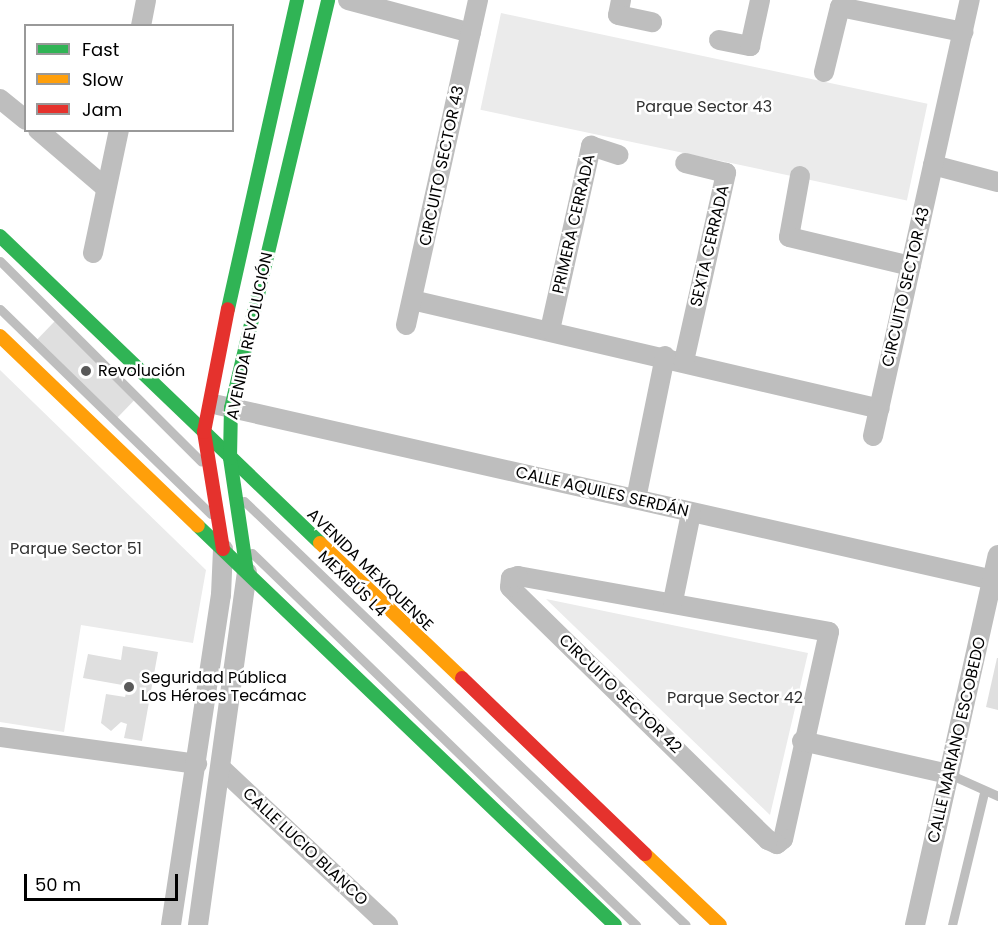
<!DOCTYPE html>
<html>
<head>
<meta charset="utf-8">
<style>
	body { margin:0 }
	#map { position:relative; width:998px; height:925px; overflow:hidden; background:#fff; font-family:Poppins,sans-serif }
	div>[style] { position:absolute }
	.green>* { inset:0; background:#ebebeb; transform-origin:0 0 }
	.building>* { inset:0; background:#dfdfdf; transform-origin:0 0 }
	.lane>* { height:9px; margin:-4.5px; padding:0 4.5px; transform-origin:4.5px; border-radius:4.5px; background:#bebebe }
	.street>* { height:20px; margin:-10px; padding:0 10px; transform-origin:10px; border-radius:10px; background:#bebebe }
	.fast>* { height:14px; margin:-7px; padding:0 7px; transform-origin:7px; border-radius:7px; background:#30b455 }
	.slow>* { height:14px; margin:-7px; padding:0 7px; transform-origin:7px; border-radius:7px; background:#ff9f0a }
	.jam>* { height:14px; margin:-7px; padding:0 7px; transform-origin:7px; border-radius:7px; background:#e5322d }
	.dots>* { width:16px; height:16px; translate:-50% -50%; box-sizing:border-box; border:3px solid #fff; border-radius:50% }
	span { translate:-50% -50%; white-space:nowrap; text-align:center; line-height:1.15; -webkit-text-stroke:5px #fff; paint-order:stroke }
	.park-label { font-size:16px; color:#323232 }
	.street-label { font-size:16px; color:#000 }
	.poi-label { font-size:16px; color:#000 }
	.left { translate:0 -50%; text-align:left }
	.legend { position:absolute; left:24px; top:24px; width:210px; height:108px; box-sizing:border-box; background:#fff; border:2px solid #999; margin:0; padding:8px 10px; list-style:none; font-size:18px; color:#000 }
	.legend li { display:flex; align-items:center; gap:12px; height:30px }
	.legend b { width:30px; border:2px solid #999 }
	.scale { position:absolute; left:24px; top:874px; width:154px; height:27px; box-sizing:border-box; border:3px solid #000; border-top:0; padding-left:8px; font-size:18px; line-height:21px; white-space:nowrap; color:#000; -webkit-text-stroke:4px #fff; paint-order:stroke }
</style>
</head>
<body>
<div id="map">
	<div class="green">
		<div style="left:501px;top:13px;width:436px;height:99px;rotate:12deg"></div>
		<div style="clip-path:polygon(0 370px,206px 570px,193px 643px,81px 625px,64px 732px,0 722px)"></div>
		<div style="clip-path:polygon(546px 599px,808px 653px,770px 815px)"></div>
	</div>
	<div class="building">
		<div style="left:55px;top:321px;width:112px;height:27px;rotate:44deg"></div>
		<div style="clip-path:polygon(123px 646px,158px 652px,142px 741px,124px 738px,127px 724px,121px 722px,111px 731px,101px 723px,106px 694px,125px 697px,128px 686px,83px 678px,88px 654px,121px 660px)"></div>
		<div style="clip-path:polygon(997px 658px,998px 658px,998px 710px,986px 707px)"></div>
	</div>
	<div class="lane">
		<div style="left:0;top:261px;width:284px;rotate:44.9deg"></div>
		<div style="left:0;top:309px;width:294px;rotate:44.2deg"></div>
		<div style="left:244px;top:501px;width:612px;rotate:43.81deg"></div>
		<div style="left:252px;top:553px;width:535px;rotate:44.09deg"></div>
		<div style="left:949px;top:774px;width:54px;rotate:24.2deg"></div>
		<div style="left:952px;top:925px;width:136px;rotate:-76.4deg"></div>
	</div>
	<div class="street">
		<div style="left:348px;top:0;width:127px;rotate:15deg"></div>
		<div style="left:621px;top:0;width:15px;rotate:101deg"></div>
		<div style="left:618px;top:15px;width:35px;rotate:12deg"></div>
		<div style="left:141px;top:26px;width:26px;rotate:-79deg"></div>
		<div style="left:719px;top:40px;width:32px;rotate:11deg"></div>
		<div style="left:750px;top:46px;width:47px;rotate:-77.7deg"></div>
		<div style="left:824px;top:72px;width:67px;rotate:-76.2deg"></div>
		<div style="left:840px;top:7px;width:126px;rotate:11.5deg"></div>
		<div style="left:0;top:99px;width:33px;rotate:39deg"></div>
		<div style="left:38px;top:130px;width:89px;rotate:40.5deg"></div>
		<div style="left:933px;top:165px;width:67px;rotate:14.7deg"></div>
		<div style="left:800px;top:176px;width:62px;rotate:100.2deg"></div>
		<div style="left:789px;top:237px;width:125px;rotate:13.4deg"></div>
		<div style="left:93px;top:253px;width:126px;rotate:-78.1deg"></div>
		<div style="left:412px;top:300px;width:480px;rotate:13.1deg"></div>
		<div style="left:406px;top:325px;width:333px;rotate:-77.5deg"></div>
		<div style="left:550px;top:330px;width:189px;rotate:-77.4deg"></div>
		<div style="left:591px;top:146px;width:29px;rotate:18deg"></div>
		<div style="left:684px;top:361px;width:193px;rotate:-77.4deg"></div>
		<div style="left:726px;top:173px;width:42px;rotate:-166.3deg"></div>
		<div style="left:218px;top:405px;width:800px;rotate:12.72deg"></div>
		<div style="left:873px;top:436px;width:447px;rotate:-77.5deg"></div>
		<div style="left:636px;top:499px;width:146px;rotate:-78.5deg"></div>
		<div style="left:518px;top:576px;width:316px;rotate:10.2deg"></div>
		<div style="left:829px;top:632px;width:212px;rotate:102.5deg"></div>
		<div style="left:783px;top:839px;width:8px;rotate:140deg"></div>
		<div style="left:777px;top:844px;width:10px;rotate:-156deg"></div>
		<div style="left:768px;top:840px;width:361px;rotate:-135.6deg"></div>
		<div style="left:510px;top:587px;width:9px;rotate:-84deg"></div>
		<div style="left:511px;top:578px;width:7px;rotate:-16deg"></div>
		<div style="left:673px;top:601px;width:90px;rotate:-78.4deg"></div>
		<div style="left:0;top:737px;width:199px;rotate:7.8deg"></div>
		<div style="left:802px;top:741px;width:151px;rotate:12.7deg"></div>
		<div style="left:222px;top:769px;width:228px;rotate:43.2deg"></div>
		<div style="left:171px;top:925px;width:334px;rotate:-81.4deg"></div>
		<div style="left:221px;top:595px;width:46px;rotate:-87.5deg"></div>
		<div style="left:198px;top:925px;width:356px;rotate:-82.1deg"></div>
		<div style="left:915px;top:925px;width:379px;rotate:-77.4deg"></div>
	</div>
	<div class="fast">
		<div style="left:0;top:236px;width:443px;rotate:43.8deg"></div>
		<div style="left:228px;top:309px;width:317px;rotate:-77.4deg"></div>
		<div style="left:198px;top:526px;width:577px;rotate:43.74deg"></div>
		<div style="left:247px;top:572px;width:115px;rotate:-98.5deg"></div>
		<div style="left:230px;top:458px;width:50px;rotate:-88.9deg"></div>
		<div style="left:231px;top:408px;width:419px;rotate:-76.6deg"></div>
	</div>
	<div class="slow">
		<div style="left:0;top:336px;width:274px;rotate:43.8deg"></div>
		<div style="left:320px;top:543px;width:196px;rotate:43.6deg"></div>
		<div style="left:645px;top:854px;width:103px;rotate:43.4deg"></div>
	</div>
	<div class="jam">
		<div style="left:223px;top:549px;width:119px;rotate:-99.2deg"></div>
		<div style="left:204px;top:432px;width:125px;rotate:-79deg"></div>
		<div style="left:462px;top:678px;width:254px;rotate:43.9deg"></div>
	</div>
	<div class="dots">
		<div style="left:86px;top:371px;background:#595959"></div>
		<div style="left:129px;top:687px;background:#595959"></div>
	</div>
	<div class="park-label">
		<span style="left:704px;top:107px">Parque Sector 43</span>
		<span style="left:76px;top:549px">Parque Sector 51</span>
		<span style="left:735px;top:698px">Parque Sector 42</span>
	</div>
	<div class="street-label">
		<span style="left:442px;top:166px;rotate:-78deg">CIRCUITO SECTOR 43</span>
		<span style="left:574px;top:224px;rotate:-77deg">PRIMERA CERRADA</span>
		<span style="left:710px;top:246px;rotate:-77deg">SEXTA CERRADA</span>
		<span style="left:906px;top:287px;rotate:-77deg">CIRCUITO SECTOR 43</span>
		<span style="left:250px;top:336px;rotate:-78deg">AVENIDA REVOLUCIÓN</span>
		<span style="left:602px;top:492px;rotate:13deg">CALLE AQUILES SERDÁN</span>
		<span style="left:370px;top:570px;rotate:44deg">AVENIDA MEXIQUENSE</span>
		<span style="left:352px;top:584px;rotate:44deg">MEXIBÚS L4</span>
		<span style="left:620px;top:694px;rotate:44deg">CIRCUITO SECTOR 42</span>
		<span style="left:957px;top:740px;rotate:-77deg">CALLE MARIANO ESCOBEDO</span>
		<span style="left:305px;top:847px;rotate:43deg">CALLE LUCIO BLANCO</span>
	</div>
	<div class="poi-label">
		<span class="left" style="left:98px;top:371px">Revolución</span>
		<span class="left" style="left:141px;top:687px">Seguridad Pública<br>Los Héroes Tecámac</span>
	</div>
	<ul class="legend">
	<li><b style="height:8px;background:#30b455"></b>Fast</li>
	<li><b style="height:8px;background:#ff9f0a"></b>Slow</li>
	<li><b style="height:8px;background:#e5322d"></b>Jam</li>
	</ul>
	<div class="scale">50 m</div>
</div>
</body>
</html>
